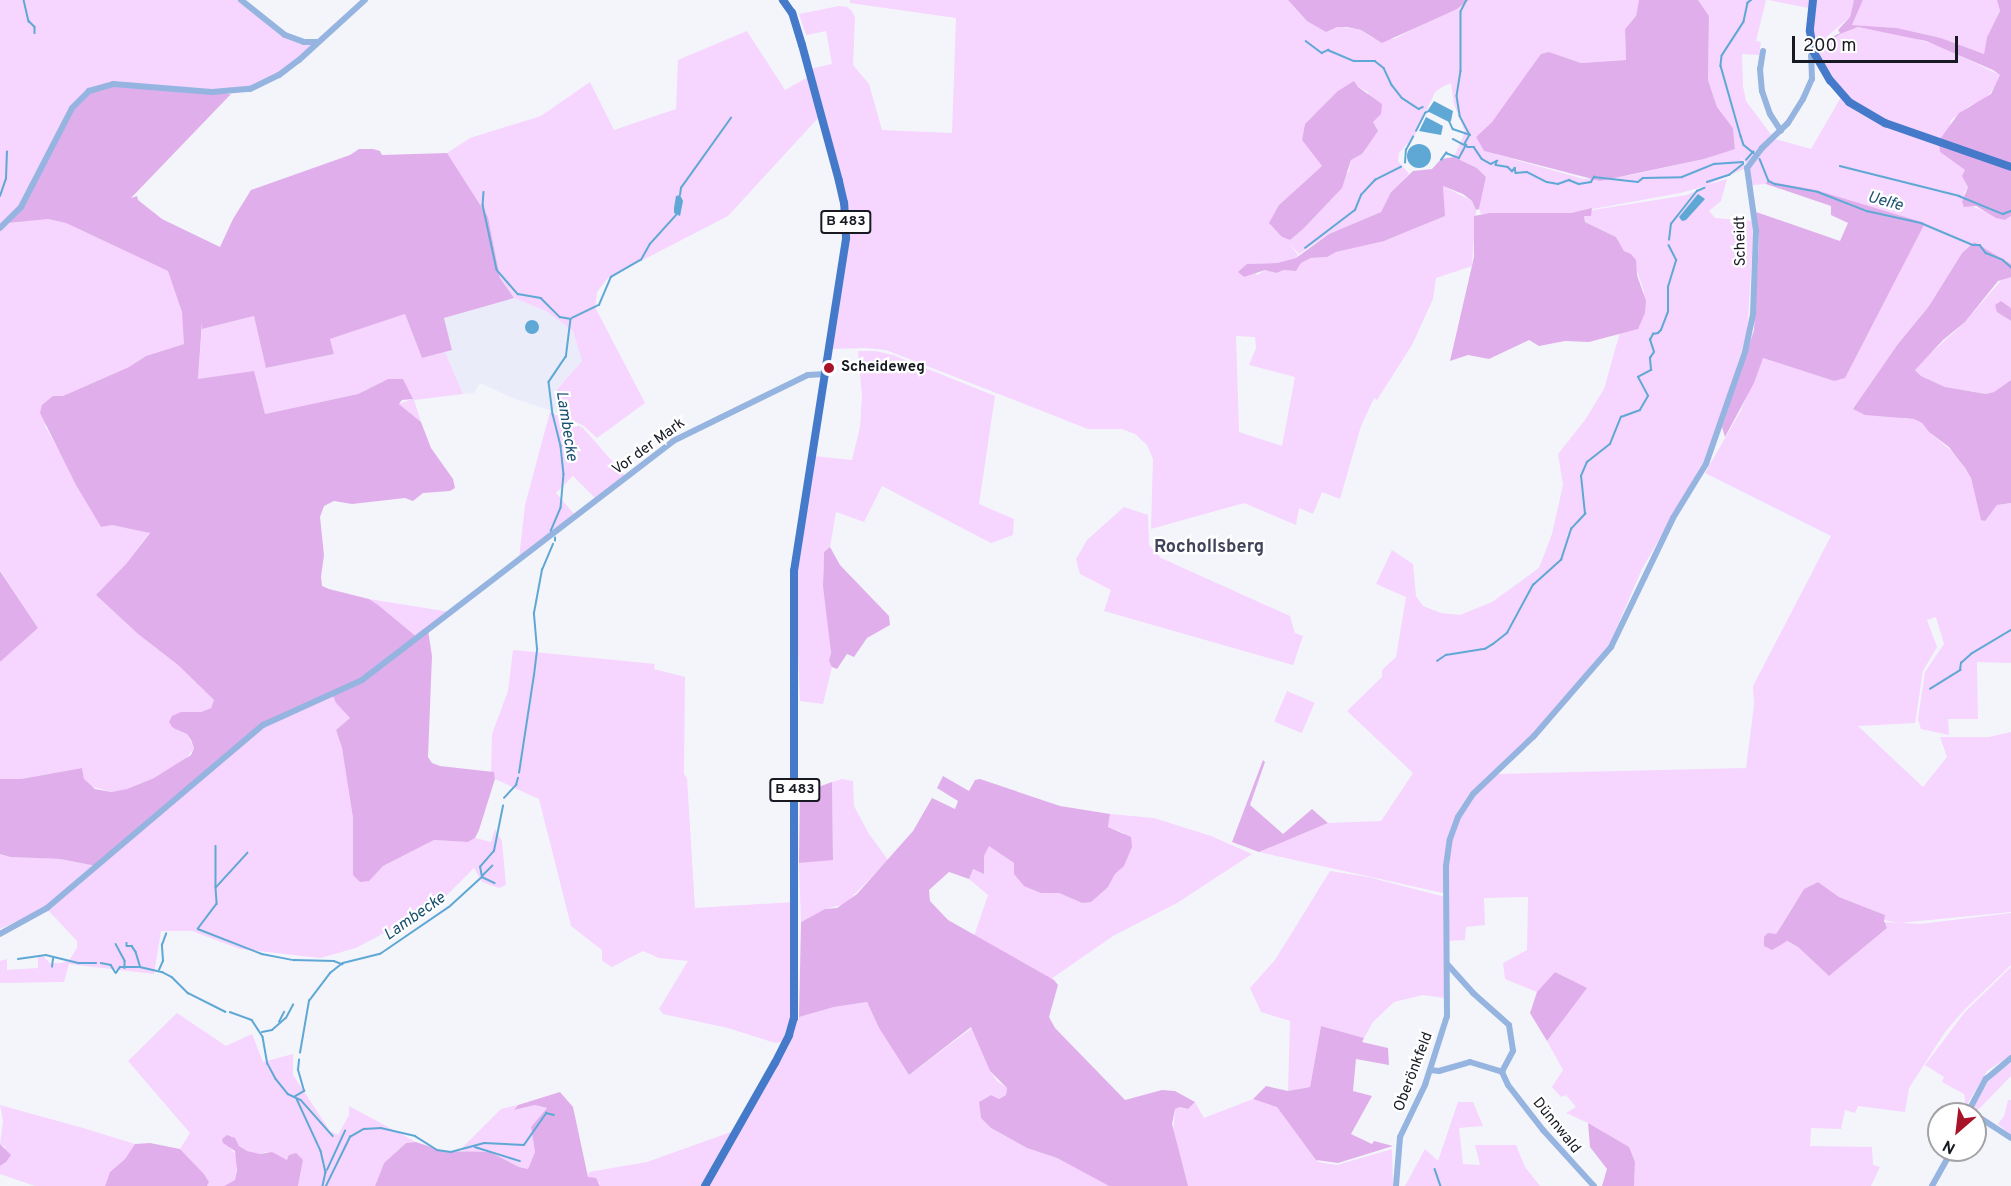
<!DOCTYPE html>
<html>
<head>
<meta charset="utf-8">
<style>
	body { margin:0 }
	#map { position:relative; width:2011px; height:1186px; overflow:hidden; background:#f4f5fb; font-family:Overpass,sans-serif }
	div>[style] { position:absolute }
	.built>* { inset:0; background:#eaecfa }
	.green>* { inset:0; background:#f6d5fe; transform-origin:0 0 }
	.forest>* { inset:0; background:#e0afeb }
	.water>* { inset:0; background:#5fa8d5 }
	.round { border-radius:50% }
	.stream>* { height:1.5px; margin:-0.75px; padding:0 0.75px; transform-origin:0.75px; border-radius:0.75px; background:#5fa8d5 }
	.minor>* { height:6px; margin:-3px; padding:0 3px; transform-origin:3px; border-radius:3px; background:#96b4e0 }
	.major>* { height:8px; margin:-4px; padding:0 4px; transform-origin:4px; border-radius:4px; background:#447ac9 }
	.dots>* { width:16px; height:16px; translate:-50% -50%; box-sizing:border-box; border:3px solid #fff; border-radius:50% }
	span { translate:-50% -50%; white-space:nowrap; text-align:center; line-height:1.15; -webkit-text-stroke:4.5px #fff; paint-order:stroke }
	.shield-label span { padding:2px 4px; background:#fff; border:2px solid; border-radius:4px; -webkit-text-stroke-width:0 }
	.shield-label { font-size:14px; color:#181a23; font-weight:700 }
	.street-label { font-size:15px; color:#181a23 }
	.poi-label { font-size:15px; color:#181a23; font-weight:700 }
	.left { translate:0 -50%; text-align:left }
	.water-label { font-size:16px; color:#185070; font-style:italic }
	.quarter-label { font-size:18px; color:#404359; font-weight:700 }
	.north { position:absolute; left:1927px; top:1102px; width:60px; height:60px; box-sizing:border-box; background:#fff; border:2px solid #a3a3a7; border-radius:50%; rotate:208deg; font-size:16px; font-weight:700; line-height:24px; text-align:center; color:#181a23 }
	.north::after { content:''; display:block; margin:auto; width:21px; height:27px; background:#a91328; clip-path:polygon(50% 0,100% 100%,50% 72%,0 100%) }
	.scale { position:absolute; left:1792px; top:36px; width:166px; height:27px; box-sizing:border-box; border:3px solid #181a23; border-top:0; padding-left:8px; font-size:18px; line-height:21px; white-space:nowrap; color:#181a23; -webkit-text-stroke:4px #fff; paint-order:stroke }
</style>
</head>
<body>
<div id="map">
	<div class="built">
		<div style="clip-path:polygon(514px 298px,546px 311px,573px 331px,582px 361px,557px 388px,558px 413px,513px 398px,480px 383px,474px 393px,463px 394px,445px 352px,452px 349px,444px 318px)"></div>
	</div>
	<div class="green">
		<div style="clip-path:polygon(0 0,239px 0,269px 26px,314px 45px,279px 75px,258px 85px,234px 91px,113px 82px,93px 87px,20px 207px,0 227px)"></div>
		<div style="clip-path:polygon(evenodd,850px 0,1288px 0,1307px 21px,1361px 30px,1373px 38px,1394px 39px,1442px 14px,1457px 9px,1469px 0,1639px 0,1636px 16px,1625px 29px,1626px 60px,1581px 63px,1549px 52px,1492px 122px,1476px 137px,1484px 151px,1584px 179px,1631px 175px,1704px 159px,1735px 148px,1733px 128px,1717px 107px,1708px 80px,1709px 16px,1698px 0,1766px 0,1756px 41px,1761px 42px,1759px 55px,1742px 54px,1743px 86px,1746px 101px,1772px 136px,1746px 164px,1740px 156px,1746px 168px,1707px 185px,1727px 179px,1721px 201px,1709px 211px,1715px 218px,1752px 221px,1753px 238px,1747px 335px,1709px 452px,1642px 569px,1610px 643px,1535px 732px,1470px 793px,1459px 809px,1443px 893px,1259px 852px,1328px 823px,1381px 821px,1413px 773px,1347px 711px,1382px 677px,1382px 670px,1396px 657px,1406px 597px,1376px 584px,1392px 550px,1413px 564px,1416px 596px,1423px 606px,1441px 613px,1460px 615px,1492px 602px,1539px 568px,1552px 534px,1563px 485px,1558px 454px,1585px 420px,1604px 389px,1620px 332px,1638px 329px,1644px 291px,1631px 254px,1624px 251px,1616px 237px,1585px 222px,1584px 216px,1593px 210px,1687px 195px,1706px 186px,1680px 193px,1571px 213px,1481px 214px,1479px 209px,1486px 177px,1477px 168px,1454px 157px,1465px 132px,1454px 104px,1451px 83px,1442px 87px,1435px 92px,1415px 135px,1399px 153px,1398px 161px,1409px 174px,1391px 192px,1381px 212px,1329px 234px,1299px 254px,1288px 242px,1298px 255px,1296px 258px,1277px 263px,1247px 264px,1257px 275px,1265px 270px,1276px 273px,1284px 270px,1296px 271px,1301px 263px,1311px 258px,1327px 257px,1336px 252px,1392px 238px,1444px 216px,1443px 186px,1472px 201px,1476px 210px,1472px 266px,1436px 278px,1433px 299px,1412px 345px,1377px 400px,1374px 398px,1361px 426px,1340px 499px,1322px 492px,1313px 514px,1299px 508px,1296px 525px,1244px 503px,1151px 529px,1153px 459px,1147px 445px,1135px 434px,1122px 429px,1088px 429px,886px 350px,866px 348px,832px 349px,848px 222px,810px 69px,832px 64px,826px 31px,806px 35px,799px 14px,839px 6px,847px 7px,852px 11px,855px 17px,853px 65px,869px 84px,882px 130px,952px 133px,956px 18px,850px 3px,850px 0,1358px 87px,1368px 92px,1373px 122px,1369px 142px,1362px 154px,1351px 160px,1349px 171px,1302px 230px,1290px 240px,1282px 237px,1275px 228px,1279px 205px,1322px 166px,1302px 140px,1305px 124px,1321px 109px,1358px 87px,850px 0,1236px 336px,1255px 337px,1256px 348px,1249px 365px,1295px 377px,1282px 446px,1239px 432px,1236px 336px)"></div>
		<div style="clip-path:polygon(1768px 0,1810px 0,1809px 8px)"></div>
		<div style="clip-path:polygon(1816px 0,1854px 0,1850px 17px,1816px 46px,1813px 28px)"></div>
		<div style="clip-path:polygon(1863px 0,1997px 0,2000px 11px,1987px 37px,1984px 54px,1941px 38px,1897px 28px,1852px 25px)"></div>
		<div style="clip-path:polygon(1858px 27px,1911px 37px,1942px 47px,2000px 75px,1997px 83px,1986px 99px,1969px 106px,1951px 120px,1949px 130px,1940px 139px,1886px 120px,1859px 106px,1844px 94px,1817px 52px,1840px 34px)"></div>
		<div style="clip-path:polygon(747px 31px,785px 90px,808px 77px,819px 117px,728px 216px,608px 278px,597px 292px,595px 307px,645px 403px,597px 438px,584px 426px,558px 413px,557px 389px,582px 361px,573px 331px,546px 311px,514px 298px,500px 278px,488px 217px,447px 153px,470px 138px,541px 116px,590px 82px,614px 130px,676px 109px,678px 60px)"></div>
		<div style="clip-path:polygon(1841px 97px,1856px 110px,1880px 123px,1939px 144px,1940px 152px,1965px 170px,1968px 187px,1964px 193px,1969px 205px,2005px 220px,2011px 216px,2011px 264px,1973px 242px,1962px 253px,1929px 306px,1898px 344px,1904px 419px,1914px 419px,1922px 423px,1929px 432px,1954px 453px,1971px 478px,1982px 520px,1997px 505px,2011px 503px,2011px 663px,1977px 662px,1978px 719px,1948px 719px,1949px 735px,1921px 729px,1918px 719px,1925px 672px,1944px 644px,1936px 617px,1927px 620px,1937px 647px,1923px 671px,1915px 723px,1858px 726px,1923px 787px,1947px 757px,1940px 737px,1989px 737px,2011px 732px,2011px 912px,1899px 923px,1884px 920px,1885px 915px,1839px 897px,1818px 882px,1804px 889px,1776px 934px,1776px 945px,1786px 941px,1798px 947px,1829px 976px,1887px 928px,1884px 922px,1920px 924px,2011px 913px,2011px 965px,1964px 1010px,1945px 1032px,1909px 1088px,1905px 1112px,1858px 1106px,1855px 1113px,1845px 1110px,1841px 1129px,1811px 1128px,1810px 1146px,1872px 1147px,1873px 1165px,1880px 1167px,1871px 1186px,1634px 1186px,1635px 1162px,1588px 1123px,1566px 1113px,1576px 1107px,1566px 1095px,1561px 1097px,1552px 1087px,1563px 1070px,1547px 1041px,1586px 988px,1555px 972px,1537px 992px,1505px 979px,1503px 963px,1527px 950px,1528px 897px,1484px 898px,1485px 925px,1466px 927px,1465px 940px,1449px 941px,1447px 896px,1451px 840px,1458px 818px,1473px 795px,1498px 774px,1746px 768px,1754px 705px,1753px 686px,1831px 536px,1705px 473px,1740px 412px,1763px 358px,1834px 381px,1924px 223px,1816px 190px,1767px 181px,1766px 184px,1752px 185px,1749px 169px,1754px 160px,1775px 139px,1811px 149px)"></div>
		<div style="clip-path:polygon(31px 219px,48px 219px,66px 223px,168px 271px,177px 291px,185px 326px,184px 344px,146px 356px,129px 367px,63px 396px,53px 396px,45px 426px,101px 527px,112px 525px,150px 532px,126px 564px,96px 595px,138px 634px,178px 665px,214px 700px,211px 708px,201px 712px,181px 712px,173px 728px,187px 734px,194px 748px,185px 760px,154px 778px,127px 789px,111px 792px,90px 786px,84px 779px,82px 768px,21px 779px,0 779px,0 662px,38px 628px,0 570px,0 230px,10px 222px)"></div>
		<div style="clip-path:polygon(2004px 277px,2011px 277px,2011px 308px,2001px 301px,2007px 319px,2011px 321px,2011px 380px,1994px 392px,1986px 394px,1945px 387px,1921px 376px,1915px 370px,1919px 364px,1965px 322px)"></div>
		<div style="clip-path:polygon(405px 314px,422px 358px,445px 352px,463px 394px,414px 400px,421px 422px,399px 404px,412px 399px,388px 379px,358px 394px,265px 414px,257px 388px,237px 374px,198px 380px,202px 329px,254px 316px,267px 368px,334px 354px,330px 339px)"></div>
		<div style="clip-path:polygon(858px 351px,876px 351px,893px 355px,995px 396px,979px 504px,1014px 519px,1013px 535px,991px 543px,882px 486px,864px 522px,836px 512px,830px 547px,824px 552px,823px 574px,832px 667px,823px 704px,800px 701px,796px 610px,797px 572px,814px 456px,852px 460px,860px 427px,862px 396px)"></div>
		<div style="clip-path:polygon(550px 412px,583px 428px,626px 477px,596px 499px,573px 476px,556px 493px,576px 516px,519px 559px,525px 505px)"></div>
		<div style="clip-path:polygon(1124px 507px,1148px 515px,1149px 545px,1161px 558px,1290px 616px,1295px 633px,1303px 636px,1293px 665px,1104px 611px,1111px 590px,1080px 574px,1076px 559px,1087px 540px)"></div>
		<div style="clip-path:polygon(369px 599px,450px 612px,417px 637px)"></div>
		<div style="clip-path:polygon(513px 650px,655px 664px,654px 669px,685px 677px,684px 774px,687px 778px,695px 908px,793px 902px,791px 1017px,782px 1042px,775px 1043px,728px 1028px,663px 1014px,659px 1009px,688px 961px,659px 958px,643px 951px,612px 967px,602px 961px,602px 950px,571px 926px,539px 799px,495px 779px,494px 773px,491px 772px,492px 734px,508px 691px)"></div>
		<div style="left:1287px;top:691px;width:30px;height:33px;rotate:23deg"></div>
		<div style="clip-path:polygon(333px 695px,336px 703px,350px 718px,336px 730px,342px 748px,353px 818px,353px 875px,371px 875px,383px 866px,434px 840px,468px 842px,475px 838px,491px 842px,495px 829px,502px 841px,506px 885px,499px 888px,482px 882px,474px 868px,438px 904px,356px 948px,320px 958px,240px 949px,192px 931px,161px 931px,154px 974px,69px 964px,64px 982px,0 983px,0 961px,7px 959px,7px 970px,38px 968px,38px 957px,44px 957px,50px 963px,62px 963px,70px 959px,77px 948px,77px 941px,47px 909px,263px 726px)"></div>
		<div style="clip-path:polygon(842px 779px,853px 781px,854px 806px,869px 834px,888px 860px,845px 904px,825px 909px,801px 922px,799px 863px,833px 859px,832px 782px)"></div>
		<div style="clip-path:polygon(1110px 814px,1154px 818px,1211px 836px,1252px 854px,1177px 903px,1113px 936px,1051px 979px,974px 936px,988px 895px,969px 879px,972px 869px,984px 873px,984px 856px,989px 845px,1014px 863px,1041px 893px,1059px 893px,1082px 903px,1108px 887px,1115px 874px,1124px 866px,1124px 833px,1108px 827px)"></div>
		<div style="clip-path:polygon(0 854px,10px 857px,60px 859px,95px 866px,41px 910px,0 929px)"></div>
		<div style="clip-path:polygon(1330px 871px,1368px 877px,1445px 897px,1445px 998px,1423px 995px,1394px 1002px,1373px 1022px,1364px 1038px,1321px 1026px,1310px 1087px,1288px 1091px,1290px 1021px,1261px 1012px,1250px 988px,1275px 960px)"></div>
		<div style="clip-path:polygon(2011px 967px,2011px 1055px,1987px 1071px,1966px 1106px,1964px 1094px,1942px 1082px,1944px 1077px,1925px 1065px,1965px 1012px)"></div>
		<div style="clip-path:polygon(867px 1002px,879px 1028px,909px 1075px,972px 1028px,990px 1071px,997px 1081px,1007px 1088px,1006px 1095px,999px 1099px,991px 1095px,979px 1102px,981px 1118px,991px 1128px,1027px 1148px,1057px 1158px,1109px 1186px,709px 1186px,788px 1047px,799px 1017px,834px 1007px)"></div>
		<div style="clip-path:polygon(177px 1013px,226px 1046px,252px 1034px,263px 1062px,293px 1054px,293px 1075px,330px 1131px,338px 1135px,349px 1115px,349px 1106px,416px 1142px,406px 1143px,384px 1163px,375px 1186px,298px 1186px,303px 1160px,287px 1160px,266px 1152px,260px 1154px,247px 1151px,239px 1146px,231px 1135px,231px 1149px,238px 1157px,235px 1180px,224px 1186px,207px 1186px,209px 1182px,204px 1174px,180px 1149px,190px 1133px,128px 1061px)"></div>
		<div style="clip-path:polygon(2011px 1063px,2011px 1076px,1976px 1112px,1972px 1110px,1987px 1083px,1996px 1073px)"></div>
		<div style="clip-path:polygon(1253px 1099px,1277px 1106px,1318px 1162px,1337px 1165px,1392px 1149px,1393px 1186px,1188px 1186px,1173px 1136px,1175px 1109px,1180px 1107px,1188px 1109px,1195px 1102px,1204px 1118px)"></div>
		<div style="clip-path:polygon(2008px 1100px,2011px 1100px,2011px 1135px,1998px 1124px,2004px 1116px)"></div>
		<div style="clip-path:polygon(1458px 1102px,1473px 1102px,1483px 1126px,1459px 1128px,1463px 1164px,1480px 1165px,1475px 1145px,1516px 1145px,1525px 1167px,1540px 1186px,1405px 1186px,1425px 1149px,1438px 1161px)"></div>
		<div style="clip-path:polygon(0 1105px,83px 1128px,135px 1144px,125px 1159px,110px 1172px,105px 1186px,35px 1186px,0 1174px,0 1166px,6px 1162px,5px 1147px,0 1144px,3px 1121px)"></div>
		<div style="clip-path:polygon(517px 1105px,515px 1110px,535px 1105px,547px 1108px,531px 1127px,535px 1152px,528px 1169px,519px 1167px,490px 1152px,472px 1153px,460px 1150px,501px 1109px)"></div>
		<div style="clip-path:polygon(731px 1132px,701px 1186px,600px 1186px,600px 1183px,588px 1177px,589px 1172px,647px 1162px)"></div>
	</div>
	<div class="forest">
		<div style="clip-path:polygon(1288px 0,1469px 0,1457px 9px,1382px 43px,1361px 30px,1347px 27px,1337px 27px,1326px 32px,1307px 21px)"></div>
		<div style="clip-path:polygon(1639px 0,1698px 0,1709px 16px,1708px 80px,1717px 107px,1733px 128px,1735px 149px,1704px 159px,1600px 181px,1484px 151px,1476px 137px,1492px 122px,1541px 54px,1549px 52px,1581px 63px,1626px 60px,1625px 29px,1636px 16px)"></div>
		<div style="clip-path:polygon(1854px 0,1863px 0,1852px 25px,1897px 28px,1941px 38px,1984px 54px,1987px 37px,2000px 11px,1997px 0,2011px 0,2011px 165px,1940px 139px,1959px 113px,1991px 94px,2000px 75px,1993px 70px,1926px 41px,1858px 27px,1840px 34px,1817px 52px,1816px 50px,1825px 41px,1840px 33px,1838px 30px,1850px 17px)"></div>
		<div style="clip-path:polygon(1354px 81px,1358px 87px,1382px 104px,1381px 114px,1373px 122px,1378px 131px,1362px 154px,1351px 160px,1342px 188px,1302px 230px,1290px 240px,1282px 237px,1269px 223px,1279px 205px,1322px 166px,1302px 140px,1305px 124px,1338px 91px)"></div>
		<div style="clip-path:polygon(101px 85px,231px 94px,131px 198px,137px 196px,138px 200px,162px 219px,220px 247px,233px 219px,251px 190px,350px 155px,359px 149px,373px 149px,380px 151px,382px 155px,447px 153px,488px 217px,500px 278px,514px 298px,444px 318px,452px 350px,422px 358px,405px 314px,330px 339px,334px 354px,266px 368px,254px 316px,202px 329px,202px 322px,198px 379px,254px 371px,265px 414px,358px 394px,388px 379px,403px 379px,413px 399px,402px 400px,399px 404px,421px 422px,431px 448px,453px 479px,455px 488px,450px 491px,423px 493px,413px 501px,405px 498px,352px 504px,334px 501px,324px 506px,320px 517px,324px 555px,321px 577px,322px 586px,329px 589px,369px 599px,378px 605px,418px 638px,428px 630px,432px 656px,428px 757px,432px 763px,440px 766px,494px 772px,495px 779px,479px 830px,475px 838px,468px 842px,434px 840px,383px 866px,369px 881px,360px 882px,353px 875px,353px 818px,342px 748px,336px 730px,350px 718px,336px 703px,333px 696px,263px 725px,96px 866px,60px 859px,10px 857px,0 854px,0 779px,21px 779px,82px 768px,84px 779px,95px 789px,111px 792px,127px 789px,154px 778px,191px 755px,194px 748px,191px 740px,187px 734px,173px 728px,169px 722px,172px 716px,181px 712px,201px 712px,211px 708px,214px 700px,178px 665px,138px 634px,96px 595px,126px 564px,150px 533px,112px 525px,101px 527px,76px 485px,40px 413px,42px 405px,53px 396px,63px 396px,129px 367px,146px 356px,184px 344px,182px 312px,168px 271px,66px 223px,48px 219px,7px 223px,15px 215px,79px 99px)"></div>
		<div style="clip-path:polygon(1939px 144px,2011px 169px,2011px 216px,2005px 220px,1996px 218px,1976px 206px,1964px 207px,1962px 202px,1968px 187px,1962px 176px,1965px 170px,1940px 152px)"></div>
		<div style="clip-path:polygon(1454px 157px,1477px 168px,1486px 177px,1479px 209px,1476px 210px,1472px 201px,1463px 194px,1443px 186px,1445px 216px,1384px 241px,1336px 252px,1327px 257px,1311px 258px,1301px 263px,1296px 271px,1284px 270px,1276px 273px,1265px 270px,1244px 277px,1238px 272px,1247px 264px,1277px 263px,1296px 258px,1329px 234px,1381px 212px,1391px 192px,1413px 171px,1432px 169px,1441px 159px)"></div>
		<div style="clip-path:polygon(1767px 181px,1816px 190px,1925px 223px,1845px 378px,1834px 381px,1763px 358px,1754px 383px,1725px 437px,1722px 427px,1754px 330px,1759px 239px,1756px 212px,1840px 241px,1848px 223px,1831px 215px,1831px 206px,1766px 184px)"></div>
		<div style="clip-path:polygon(1592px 208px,1591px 216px,1584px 216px,1585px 222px,1616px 237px,1624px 251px,1631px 254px,1636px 260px,1637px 275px,1646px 301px,1645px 313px,1638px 329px,1589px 342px,1565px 341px,1539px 346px,1529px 340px,1489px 359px,1468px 355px,1450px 361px,1474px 257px,1474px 216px,1490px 213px,1571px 213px)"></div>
		<div style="clip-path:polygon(1974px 242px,2011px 264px,2011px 277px,1998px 281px,1965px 322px,1943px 340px,1915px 370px,1921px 376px,1945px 387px,1986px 394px,1994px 392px,2011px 380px,2011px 503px,1997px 505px,1985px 521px,1981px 520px,1971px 478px,1965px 468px,1949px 447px,1929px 432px,1922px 423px,1914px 419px,1865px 415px,1853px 409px,1898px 344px,1929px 306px,1962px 253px)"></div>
		<div style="clip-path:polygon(2001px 301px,2011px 308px,2011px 321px,1997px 312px,1995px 305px)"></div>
		<div style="clip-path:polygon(830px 547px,840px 565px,889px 616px,890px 625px,867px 638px,854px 657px,847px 654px,837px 669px,832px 667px,829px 661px,831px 653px,823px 586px,824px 552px)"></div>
		<div style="clip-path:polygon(0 571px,38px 628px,0 662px)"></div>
		<div style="clip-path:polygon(1263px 760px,1265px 762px,1250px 805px,1283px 834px,1312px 809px,1328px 823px,1259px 852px,1232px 842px)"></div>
		<div style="clip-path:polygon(943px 776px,969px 791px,975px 780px,980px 779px,1060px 806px,1110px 814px,1108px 827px,1131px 837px,1132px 847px,1124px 866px,1115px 874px,1108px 887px,1091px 902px,1082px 903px,1059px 893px,1041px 893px,1024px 886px,1014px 874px,1014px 863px,989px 846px,984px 856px,984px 874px,973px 869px,969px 879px,949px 872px,929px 890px,930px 901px,948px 920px,1054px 980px,1058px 985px,1049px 1017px,1055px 1028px,1125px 1100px,1162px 1090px,1175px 1091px,1195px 1102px,1188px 1109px,1180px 1107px,1175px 1109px,1172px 1124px,1188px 1186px,1109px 1186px,1057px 1158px,1027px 1148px,991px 1128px,981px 1118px,979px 1102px,991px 1095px,999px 1099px,1006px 1095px,1007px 1088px,990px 1071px,971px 1027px,909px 1075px,879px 1028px,867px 1002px,834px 1007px,799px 1017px,801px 922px,825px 909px,837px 908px,857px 894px,913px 831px,932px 798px,955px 809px,958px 801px,937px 788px)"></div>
		<div style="clip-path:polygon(832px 782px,833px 860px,799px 863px,800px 786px,821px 786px)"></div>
		<div style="clip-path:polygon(1818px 882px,1839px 897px,1885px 915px,1884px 921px,1887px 928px,1829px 976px,1798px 947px,1787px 941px,1772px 950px,1764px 946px,1764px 937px,1768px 933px,1776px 934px,1780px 928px,1804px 889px)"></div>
		<div style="clip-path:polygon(1555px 972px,1587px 988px,1547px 1041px,1530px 1013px,1537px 992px)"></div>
		<div style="clip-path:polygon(1321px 1026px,1364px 1038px,1362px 1042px,1388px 1048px,1389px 1065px,1356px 1059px,1353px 1091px,1372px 1096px,1351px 1134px,1372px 1144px,1374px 1141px,1393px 1146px,1338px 1163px,1316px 1160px,1277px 1107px,1253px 1099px,1266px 1086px,1288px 1091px,1310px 1087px)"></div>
		<div style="clip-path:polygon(560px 1092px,573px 1107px,588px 1177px,596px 1178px,600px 1186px,375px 1186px,384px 1163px,406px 1143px,416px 1142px,443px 1151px,490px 1152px,519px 1167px,528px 1169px,535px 1152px,531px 1127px,547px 1108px,535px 1105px,514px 1110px,518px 1105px)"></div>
		<div style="clip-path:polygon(1588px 1123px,1629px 1147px,1635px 1162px,1634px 1186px,1602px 1186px,1607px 1169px,1590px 1147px)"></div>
		<div style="clip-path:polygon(227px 1135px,235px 1138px,239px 1146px,247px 1151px,260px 1154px,272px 1152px,287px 1160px,289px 1155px,296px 1153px,303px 1160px,298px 1186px,224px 1186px,235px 1180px,237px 1170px,235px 1151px,223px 1143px,222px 1139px)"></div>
		<div style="clip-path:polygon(150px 1143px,180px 1149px,204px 1174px,209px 1182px,207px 1186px,105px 1186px,110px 1172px,125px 1159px,135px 1144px)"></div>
		<div style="clip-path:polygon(0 1144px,11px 1155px,6px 1162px,0 1166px)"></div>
	</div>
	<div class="water">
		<div style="clip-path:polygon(1434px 101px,1453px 111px,1451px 121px,1449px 122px,1429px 112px,1428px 110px)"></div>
		<div style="clip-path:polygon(1426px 117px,1443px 126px,1441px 135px,1419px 131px)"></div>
		<div class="round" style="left:1407px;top:144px;width:24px;height:24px"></div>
		<div style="clip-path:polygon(1698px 194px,1705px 199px,1686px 220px,1682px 221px,1679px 217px)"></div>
		<div style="clip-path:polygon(680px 195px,683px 201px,680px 216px,674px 213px,674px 208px,676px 196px)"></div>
		<div class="round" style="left:525px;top:320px;width:14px;height:14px"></div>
	</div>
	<div class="stream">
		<div style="left:24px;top:0;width:22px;rotate:77deg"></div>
		<div style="left:29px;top:21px;width:8px;rotate:45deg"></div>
		<div style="left:35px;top:27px;width:6px;rotate:90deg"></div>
		<div style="left:1467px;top:0;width:13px;rotate:117deg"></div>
		<div style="left:1461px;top:12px;width:59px;rotate:90deg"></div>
		<div style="left:1461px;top:71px;width:25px;rotate:99deg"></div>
		<div style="left:1457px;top:96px;width:20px;rotate:81deg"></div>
		<div style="left:1460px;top:116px;width:21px;rotate:62deg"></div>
		<div style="left:1752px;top:0;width:5px;rotate:143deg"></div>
		<div style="left:1748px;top:3px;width:19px;rotate:102deg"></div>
		<div style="left:1744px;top:22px;width:40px;rotate:122.9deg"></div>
		<div style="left:1722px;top:56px;width:10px;rotate:96deg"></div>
		<div style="left:1721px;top:66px;width:73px;rotate:74.1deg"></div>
		<div style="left:1741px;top:136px;width:9px;rotate:72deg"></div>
		<div style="left:1744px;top:145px;width:13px;rotate:39deg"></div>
		<div style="left:1306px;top:41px;width:20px;rotate:37deg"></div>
		<div style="left:1322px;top:53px;width:7px;rotate:-27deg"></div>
		<div style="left:1328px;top:50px;width:28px;rotate:23deg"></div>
		<div style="left:1354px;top:61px;width:21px"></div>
		<div style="left:1375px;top:61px;width:11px;rotate:38deg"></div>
		<div style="left:1384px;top:68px;width:19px;rotate:65deg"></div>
		<div style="left:1392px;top:85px;width:16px;rotate:52deg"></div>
		<div style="left:1402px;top:98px;width:20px;rotate:33deg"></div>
		<div style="left:1419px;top:109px;width:4px;rotate:-27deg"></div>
		<div style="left:1449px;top:120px;width:10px;rotate:66deg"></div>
		<div style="left:1453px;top:129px;width:18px;rotate:19deg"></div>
		<div style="left:1470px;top:135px;width:10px;rotate:119deg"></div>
		<div style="left:1416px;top:131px;width:20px;rotate:-63deg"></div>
		<div style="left:1425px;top:113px;width:4px;rotate:-27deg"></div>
		<div style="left:1453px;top:139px;width:17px;rotate:28deg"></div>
		<div style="left:1468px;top:147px;width:6px"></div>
		<div style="left:1474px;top:147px;width:14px;rotate:56deg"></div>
		<div style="left:1482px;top:159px;width:10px;rotate:29deg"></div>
		<div style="left:1491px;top:164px;width:7px;rotate:-27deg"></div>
		<div style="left:1497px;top:161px;width:4px;rotate:104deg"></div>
		<div style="left:1496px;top:165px;width:12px;rotate:9deg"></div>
		<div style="left:1508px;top:167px;width:6px;rotate:45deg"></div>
		<div style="left:1512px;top:171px;width:4px;rotate:-45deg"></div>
		<div style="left:1515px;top:168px;width:5px;rotate:79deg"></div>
		<div style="left:1516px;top:173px;width:11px;rotate:-5deg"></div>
		<div style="left:1527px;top:172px;width:22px;rotate:27deg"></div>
		<div style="left:1547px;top:182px;width:11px;rotate:10deg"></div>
		<div style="left:1558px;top:184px;width:12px;rotate:-20deg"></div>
		<div style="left:1569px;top:180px;width:11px;rotate:22deg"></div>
		<div style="left:1579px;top:184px;width:12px;rotate:-9deg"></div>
		<div style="left:1591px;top:182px;width:6px;rotate:-59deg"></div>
		<div style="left:1594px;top:177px;width:44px;rotate:6.5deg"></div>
		<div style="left:1638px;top:182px;width:6px;rotate:-39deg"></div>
		<div style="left:1643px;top:178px;width:39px;rotate:-1deg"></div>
		<div style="left:1682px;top:177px;width:35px;rotate:-22deg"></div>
		<div style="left:1714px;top:164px;width:29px;rotate:-4deg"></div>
		<div style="left:1760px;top:159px;width:24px;rotate:68deg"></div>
		<div style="left:1769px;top:181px;width:7px;rotate:27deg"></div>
		<div style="left:1775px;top:184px;width:44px;rotate:10.5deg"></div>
		<div style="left:1818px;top:192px;width:53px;rotate:21.2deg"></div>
		<div style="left:1867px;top:211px;width:55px;rotate:12.5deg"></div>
		<div style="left:1921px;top:223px;width:56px;rotate:22.9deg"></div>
		<div style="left:1973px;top:245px;width:7px"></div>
		<div style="left:1980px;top:245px;width:10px;rotate:53deg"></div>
		<div style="left:1986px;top:253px;width:18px;rotate:22deg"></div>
		<div style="left:2003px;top:260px;width:11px;rotate:41deg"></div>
		<div style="left:1441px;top:160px;width:9px;rotate:-54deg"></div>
		<div style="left:1446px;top:153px;width:14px;rotate:21deg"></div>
		<div style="left:1459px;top:158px;width:15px;rotate:-62deg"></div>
		<div style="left:1746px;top:160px;width:11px;rotate:-49deg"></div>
		<div style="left:1405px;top:163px;width:13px;rotate:-86deg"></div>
		<div style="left:1406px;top:150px;width:15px;rotate:-62deg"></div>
		<div style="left:1840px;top:166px;width:123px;rotate:14.1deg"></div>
		<div style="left:1959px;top:196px;width:48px;rotate:22.2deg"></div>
		<div style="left:2003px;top:214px;width:9px;rotate:-21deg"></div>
		<div style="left:1707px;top:182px;width:23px;rotate:-18deg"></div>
		<div style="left:1729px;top:175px;width:18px;rotate:-38deg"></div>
		<div style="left:484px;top:192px;width:13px;rotate:94deg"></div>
		<div style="left:483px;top:205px;width:66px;rotate:77.8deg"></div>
		<div style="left:497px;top:270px;width:32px;rotate:49deg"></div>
		<div style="left:518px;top:294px;width:23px;rotate:10deg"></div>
		<div style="left:541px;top:298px;width:27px;rotate:45deg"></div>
		<div style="left:560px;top:317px;width:11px;rotate:10deg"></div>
		<div style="left:571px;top:319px;width:38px;rotate:97deg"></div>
		<div style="left:566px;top:357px;width:30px;rotate:124deg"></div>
		<div style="left:549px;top:382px;width:32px;rotate:83deg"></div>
		<div style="left:553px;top:414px;width:33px;rotate:76deg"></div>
		<div style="left:561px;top:446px;width:28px;rotate:84deg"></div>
		<div style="left:564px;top:474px;width:34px;rotate:95deg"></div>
		<div style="left:561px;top:508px;width:25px;rotate:113deg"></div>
		<div style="left:680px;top:195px;width:7px;rotate:-82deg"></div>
		<div style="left:681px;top:188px;width:86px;rotate:-54.5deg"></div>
		<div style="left:0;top:196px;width:18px;rotate:-71deg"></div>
		<div style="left:6px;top:179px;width:27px;rotate:-88deg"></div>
		<div style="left:1669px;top:240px;width:16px;rotate:-83deg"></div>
		<div style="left:1671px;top:224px;width:42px;rotate:-51.8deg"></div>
		<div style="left:1697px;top:191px;width:8px;rotate:-23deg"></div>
		<div style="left:1305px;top:248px;width:63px;rotate:-37.2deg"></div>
		<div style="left:1355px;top:210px;width:16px;rotate:-68deg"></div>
		<div style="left:1361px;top:195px;width:21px;rotate:-47deg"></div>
		<div style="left:1375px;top:180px;width:29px;rotate:-27deg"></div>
		<div style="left:572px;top:318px;width:30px;rotate:-26deg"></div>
		<div style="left:599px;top:305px;width:30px;rotate:-67deg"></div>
		<div style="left:611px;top:277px;width:34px;rotate:-30deg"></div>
		<div style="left:641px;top:260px;width:18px;rotate:-61deg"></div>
		<div style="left:650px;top:244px;width:39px;rotate:-48deg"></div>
		<div style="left:555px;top:541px;width:3px;rotate:-90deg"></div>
		<div style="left:1437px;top:661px;width:11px;rotate:-34deg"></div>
		<div style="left:1446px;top:655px;width:39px;rotate:-9deg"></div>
		<div style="left:1485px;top:649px;width:9px;rotate:-32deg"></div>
		<div style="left:1493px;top:644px;width:18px;rotate:-38deg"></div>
		<div style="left:1507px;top:633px;width:55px;rotate:-61.6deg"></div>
		<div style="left:1533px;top:585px;width:38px;rotate:-42deg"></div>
		<div style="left:1561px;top:560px;width:33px;rotate:-72deg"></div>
		<div style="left:1571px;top:529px;width:21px;rotate:-47deg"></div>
		<div style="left:1585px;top:514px;width:38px;rotate:-96deg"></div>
		<div style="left:1581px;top:476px;width:15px;rotate:-67deg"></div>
		<div style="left:1587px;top:462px;width:29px;rotate:-38deg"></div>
		<div style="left:1610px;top:444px;width:29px;rotate:-68deg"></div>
		<div style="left:1621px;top:417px;width:20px;rotate:-20deg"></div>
		<div style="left:1640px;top:410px;width:16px;rotate:-60deg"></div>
		<div style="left:1648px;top:396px;width:21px;rotate:-118deg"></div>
		<div style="left:1638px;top:377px;width:15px;rotate:-28deg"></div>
		<div style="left:1651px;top:370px;width:12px;rotate:-95deg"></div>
		<div style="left:1650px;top:358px;width:7px;rotate:-56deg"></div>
		<div style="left:1654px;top:352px;width:13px;rotate:-108deg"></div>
		<div style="left:1650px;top:340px;width:7px;rotate:-63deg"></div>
		<div style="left:1653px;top:334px;width:5px;rotate:-11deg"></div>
		<div style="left:1658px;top:333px;width:4px;rotate:-45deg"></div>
		<div style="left:1661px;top:330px;width:19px;rotate:-69deg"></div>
		<div style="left:1668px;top:312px;width:25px;rotate:-90deg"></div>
		<div style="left:1668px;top:287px;width:28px;rotate:-73deg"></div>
		<div style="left:1676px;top:260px;width:16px;rotate:-117deg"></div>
		<div style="left:1930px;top:689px;width:36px;rotate:-32deg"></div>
		<div style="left:1960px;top:670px;width:7px;rotate:-82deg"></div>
		<div style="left:1961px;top:663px;width:13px;rotate:-42deg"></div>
		<div style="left:1971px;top:654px;width:47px;rotate:-31deg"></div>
		<div style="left:519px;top:773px;width:99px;rotate:-81.3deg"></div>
		<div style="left:534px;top:675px;width:26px;rotate:-83deg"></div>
		<div style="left:537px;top:649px;width:36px;rotate:-95deg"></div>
		<div style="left:534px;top:613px;width:44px;rotate:-79.5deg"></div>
		<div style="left:542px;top:570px;width:28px;rotate:-67deg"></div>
		<div style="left:504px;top:798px;width:18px;rotate:-47deg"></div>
		<div style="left:516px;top:785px;width:7px;rotate:-74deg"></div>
		<div style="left:216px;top:846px;width:41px;rotate:90deg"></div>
		<div style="left:248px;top:853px;width:47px;rotate:132.4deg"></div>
		<div style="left:216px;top:888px;width:16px;rotate:86deg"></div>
		<div style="left:217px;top:904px;width:31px;rotate:127deg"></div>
		<div style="left:198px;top:929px;width:69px;rotate:21.3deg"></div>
		<div style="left:262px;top:954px;width:33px;rotate:11deg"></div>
		<div style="left:294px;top:960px;width:40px;rotate:1.4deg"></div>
		<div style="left:334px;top:961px;width:9px;rotate:21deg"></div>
		<div style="left:483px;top:875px;width:13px;rotate:-45deg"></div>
		<div style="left:482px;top:877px;width:14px;rotate:25deg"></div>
		<div style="left:127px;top:943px;width:3px;rotate:90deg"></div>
		<div style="left:127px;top:946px;width:5px"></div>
		<div style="left:132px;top:946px;width:7px;rotate:56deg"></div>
		<div style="left:136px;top:952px;width:14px;rotate:73deg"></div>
		<div style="left:116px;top:944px;width:19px;rotate:62deg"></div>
		<div style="left:125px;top:961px;width:7px;rotate:90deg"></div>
		<div style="left:18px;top:959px;width:28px;rotate:-8deg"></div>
		<div style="left:46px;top:955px;width:34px;rotate:14deg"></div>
		<div style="left:79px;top:963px;width:17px"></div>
		<div style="left:101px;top:963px;width:10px;rotate:11deg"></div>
		<div style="left:111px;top:965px;width:9px;rotate:58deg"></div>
		<div style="left:116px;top:973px;width:7px;rotate:-56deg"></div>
		<div style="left:120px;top:967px;width:20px"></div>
		<div style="left:140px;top:967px;width:23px;rotate:13deg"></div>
		<div style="left:162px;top:972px;width:11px;rotate:27deg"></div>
		<div style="left:172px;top:977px;width:23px;rotate:45deg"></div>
		<div style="left:188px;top:993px;width:42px;rotate:26.6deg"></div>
		<div style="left:52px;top:967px;width:8px;rotate:-83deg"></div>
		<div style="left:159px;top:970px;width:10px;rotate:-66deg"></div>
		<div style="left:163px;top:961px;width:16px;rotate:-94deg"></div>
		<div style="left:162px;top:945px;width:12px;rotate:-70deg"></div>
		<div style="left:230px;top:1012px;width:23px;rotate:20deg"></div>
		<div style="left:252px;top:1020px;width:20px;rotate:57deg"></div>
		<div style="left:263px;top:1037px;width:27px;rotate:80deg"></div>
		<div style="left:268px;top:1064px;width:17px;rotate:62deg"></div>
		<div style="left:276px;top:1079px;width:19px;rotate:51deg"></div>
		<div style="left:288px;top:1094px;width:14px;rotate:25deg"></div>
		<div style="left:301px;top:1100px;width:48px;rotate:48.4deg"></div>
		<div style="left:279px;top:1022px;width:11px;rotate:-63deg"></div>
		<div style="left:262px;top:1032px;width:10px;rotate:-11deg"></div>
		<div style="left:272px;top:1030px;width:18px;rotate:-41deg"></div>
		<div style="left:286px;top:1018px;width:15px;rotate:-62deg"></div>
		<div style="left:300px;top:1053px;width:53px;rotate:-80.2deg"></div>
		<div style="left:309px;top:1001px;width:35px;rotate:-53deg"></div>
		<div style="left:330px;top:973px;width:16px;rotate:-38deg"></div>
		<div style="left:343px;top:963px;width:38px;rotate:-14deg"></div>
		<div style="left:380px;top:954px;width:83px;rotate:-34.3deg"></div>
		<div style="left:449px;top:907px;width:45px;rotate:-42.3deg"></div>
		<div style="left:482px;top:877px;width:10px;rotate:-101deg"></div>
		<div style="left:480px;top:867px;width:21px;rotate:-49deg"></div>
		<div style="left:494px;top:851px;width:46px;rotate:-78.7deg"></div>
		<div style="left:294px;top:1097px;width:12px;rotate:-31deg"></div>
		<div style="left:304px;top:1091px;width:22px;rotate:-106deg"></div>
		<div style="left:298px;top:1070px;width:10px;rotate:-84deg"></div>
		<div style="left:297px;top:1099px;width:57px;rotate:65.2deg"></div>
		<div style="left:321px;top:1151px;width:22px;rotate:77deg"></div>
		<div style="left:326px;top:1172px;width:14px;rotate:102deg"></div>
		<div style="left:475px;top:1147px;width:47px;rotate:17.3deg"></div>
		<div style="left:1435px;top:1169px;width:18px;rotate:71deg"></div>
		<div style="left:327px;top:1170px;width:43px;rotate:-65.2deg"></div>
		<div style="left:326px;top:1186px;width:55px;rotate:-63.9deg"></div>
		<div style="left:350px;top:1137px;width:16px;rotate:-30deg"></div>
		<div style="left:364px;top:1129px;width:17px;rotate:-3deg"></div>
		<div style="left:381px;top:1128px;width:35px;rotate:13deg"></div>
		<div style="left:415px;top:1136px;width:26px;rotate:32deg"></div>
		<div style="left:437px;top:1150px;width:14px;rotate:8deg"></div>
		<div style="left:451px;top:1152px;width:34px;rotate:-15deg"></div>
		<div style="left:484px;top:1143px;width:40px;rotate:2.9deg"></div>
		<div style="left:524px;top:1145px;width:39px;rotate:-55deg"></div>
		<div style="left:546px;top:1113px;width:8px;rotate:14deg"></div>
	</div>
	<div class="minor">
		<div style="left:241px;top:0;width:56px;rotate:38.5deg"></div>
		<div style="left:285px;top:35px;width:20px;rotate:20deg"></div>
		<div style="left:304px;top:42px;width:14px"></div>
		<div style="left:1763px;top:51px;width:18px;rotate:99deg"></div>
		<div style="left:1760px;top:69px;width:22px;rotate:85deg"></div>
		<div style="left:1762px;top:91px;width:24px;rotate:71deg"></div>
		<div style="left:1770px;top:114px;width:20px;rotate:57deg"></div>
		<div style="left:0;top:228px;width:30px;rotate:-45deg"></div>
		<div style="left:21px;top:207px;width:111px;rotate:-62.7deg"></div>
		<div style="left:72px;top:108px;width:24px;rotate:-45deg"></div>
		<div style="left:89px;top:91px;width:25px;rotate:-16deg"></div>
		<div style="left:113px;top:84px;width:99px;rotate:4.6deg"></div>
		<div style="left:212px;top:92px;width:38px;rotate:-5deg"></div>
		<div style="left:250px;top:89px;width:32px;rotate:-26deg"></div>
		<div style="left:279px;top:75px;width:25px;rotate:-37deg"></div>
		<div style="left:299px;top:60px;width:89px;rotate:-42.3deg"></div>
		<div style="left:0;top:934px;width:54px;rotate:-29deg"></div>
		<div style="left:47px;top:908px;width:283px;rotate:-40.3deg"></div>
		<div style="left:263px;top:725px;width:109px;rotate:-24.4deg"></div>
		<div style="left:362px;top:680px;width:392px;rotate:-37.5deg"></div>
		<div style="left:673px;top:441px;width:150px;rotate:-26.1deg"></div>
		<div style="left:808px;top:375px;width:17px;rotate:-3deg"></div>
		<div style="left:1448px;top:965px;width:38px;rotate:48deg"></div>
		<div style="left:1473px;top:993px;width:48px;rotate:41.6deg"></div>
		<div style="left:1509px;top:1025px;width:26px;rotate:81deg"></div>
		<div style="left:1513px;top:1051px;width:24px;rotate:118deg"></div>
		<div style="left:1502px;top:1072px;width:14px;rotate:65deg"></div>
		<div style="left:1508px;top:1085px;width:57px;rotate:52.1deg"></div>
		<div style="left:1543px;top:1130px;width:76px;rotate:47.7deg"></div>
		<div style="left:1430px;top:1070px;width:9px;rotate:6deg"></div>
		<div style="left:1439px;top:1071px;width:32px;rotate:-16deg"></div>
		<div style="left:1470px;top:1062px;width:34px;rotate:17deg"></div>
		<div style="left:1968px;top:1110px;width:51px;rotate:33.1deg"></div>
		<div style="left:1967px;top:1114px;width:40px;rotate:-62deg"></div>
		<div style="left:1986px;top:1079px;width:33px;rotate:-40deg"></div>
		<div style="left:1396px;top:1186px;width:49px;rotate:-85.3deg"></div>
		<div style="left:1400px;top:1137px;width:58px;rotate:-64.3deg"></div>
		<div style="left:1425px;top:1085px;width:72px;rotate:-72.3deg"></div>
		<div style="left:1447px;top:1016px;width:150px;rotate:-90.4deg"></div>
		<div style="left:1446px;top:866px;width:27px;rotate:-82deg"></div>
		<div style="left:1450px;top:839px;width:23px;rotate:-70deg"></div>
		<div style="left:1458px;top:817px;width:27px;rotate:-57deg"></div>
		<div style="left:1473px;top:794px;width:84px;rotate:-43.6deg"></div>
		<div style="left:1534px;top:736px;width:118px;rotate:-49.1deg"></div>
		<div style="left:1611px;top:647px;width:143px;rotate:-64.3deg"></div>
		<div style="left:1673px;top:518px;width:63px;rotate:-58.6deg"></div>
		<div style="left:1706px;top:464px;width:119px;rotate:-70.8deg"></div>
		<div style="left:1745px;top:352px;width:39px;rotate:-78deg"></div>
		<div style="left:1753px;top:314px;width:83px;rotate:-87.9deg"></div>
		<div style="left:1756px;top:231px;width:64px;rotate:-98.1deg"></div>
		<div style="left:1747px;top:168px;width:25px;rotate:-53deg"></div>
		<div style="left:1762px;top:148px;width:36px;rotate:-44deg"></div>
		<div style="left:1788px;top:123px;width:28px;rotate:-58deg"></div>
		<div style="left:1803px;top:99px;width:22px;rotate:-66deg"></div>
		<div style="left:1812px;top:79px;width:23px;rotate:-92deg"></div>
		<div style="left:1811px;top:56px;width:5px;rotate:-68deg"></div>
		<div style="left:1932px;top:1186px;width:41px;rotate:-60.9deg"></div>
	</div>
	<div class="major">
		<div style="left:1813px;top:0;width:31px;rotate:96deg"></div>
		<div style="left:1810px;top:31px;width:20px;rotate:81deg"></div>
		<div style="left:1813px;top:51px;width:34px;rotate:60deg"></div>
		<div style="left:1830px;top:80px;width:29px;rotate:49deg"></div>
		<div style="left:1849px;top:102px;width:42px;rotate:30.3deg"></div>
		<div style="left:1885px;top:123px;width:133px;rotate:19.2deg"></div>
		<div style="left:705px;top:1186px;width:142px;rotate:-60.4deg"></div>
		<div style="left:775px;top:1063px;width:31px;rotate:-63deg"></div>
		<div style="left:789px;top:1035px;width:18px;rotate:-74deg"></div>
		<div style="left:794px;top:1018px;width:447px;rotate:-90deg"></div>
		<div style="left:794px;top:571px;width:337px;rotate:-81.1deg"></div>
		<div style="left:846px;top:238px;width:35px;rotate:-93deg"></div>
		<div style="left:844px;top:203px;width:23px;rotate:-103deg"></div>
		<div style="left:839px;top:181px;width:141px;rotate:-105.2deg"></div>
		<div style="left:802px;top:45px;width:34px;rotate:-107deg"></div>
		<div style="left:792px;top:13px;width:16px;rotate:-125deg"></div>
	</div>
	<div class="dots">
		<div style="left:829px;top:368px;background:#a91328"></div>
	</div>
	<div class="shield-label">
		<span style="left:846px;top:222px">B 483</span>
		<span style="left:795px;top:790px">B 483</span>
	</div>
	<div class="street-label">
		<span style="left:1741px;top:241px;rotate:-91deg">Scheidt</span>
		<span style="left:649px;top:447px;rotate:-36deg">Vor der Mark</span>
		<span style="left:1414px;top:1072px;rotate:-69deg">Oberönkfeld</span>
		<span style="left:1556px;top:1126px;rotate:51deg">Dünnwald</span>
	</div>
	<div class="poi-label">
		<span class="left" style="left:841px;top:368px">Scheideweg</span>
	</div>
	<div class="water-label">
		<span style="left:1885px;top:202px;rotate:15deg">Uelfe</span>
		<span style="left:566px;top:426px;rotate:81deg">Lambecke</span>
		<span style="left:415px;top:917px;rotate:-35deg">Lambecke</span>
	</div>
	<div class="quarter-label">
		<span style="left:1209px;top:548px">Rochollsberg</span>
	</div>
	<div class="north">N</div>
	<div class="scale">200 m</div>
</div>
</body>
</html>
